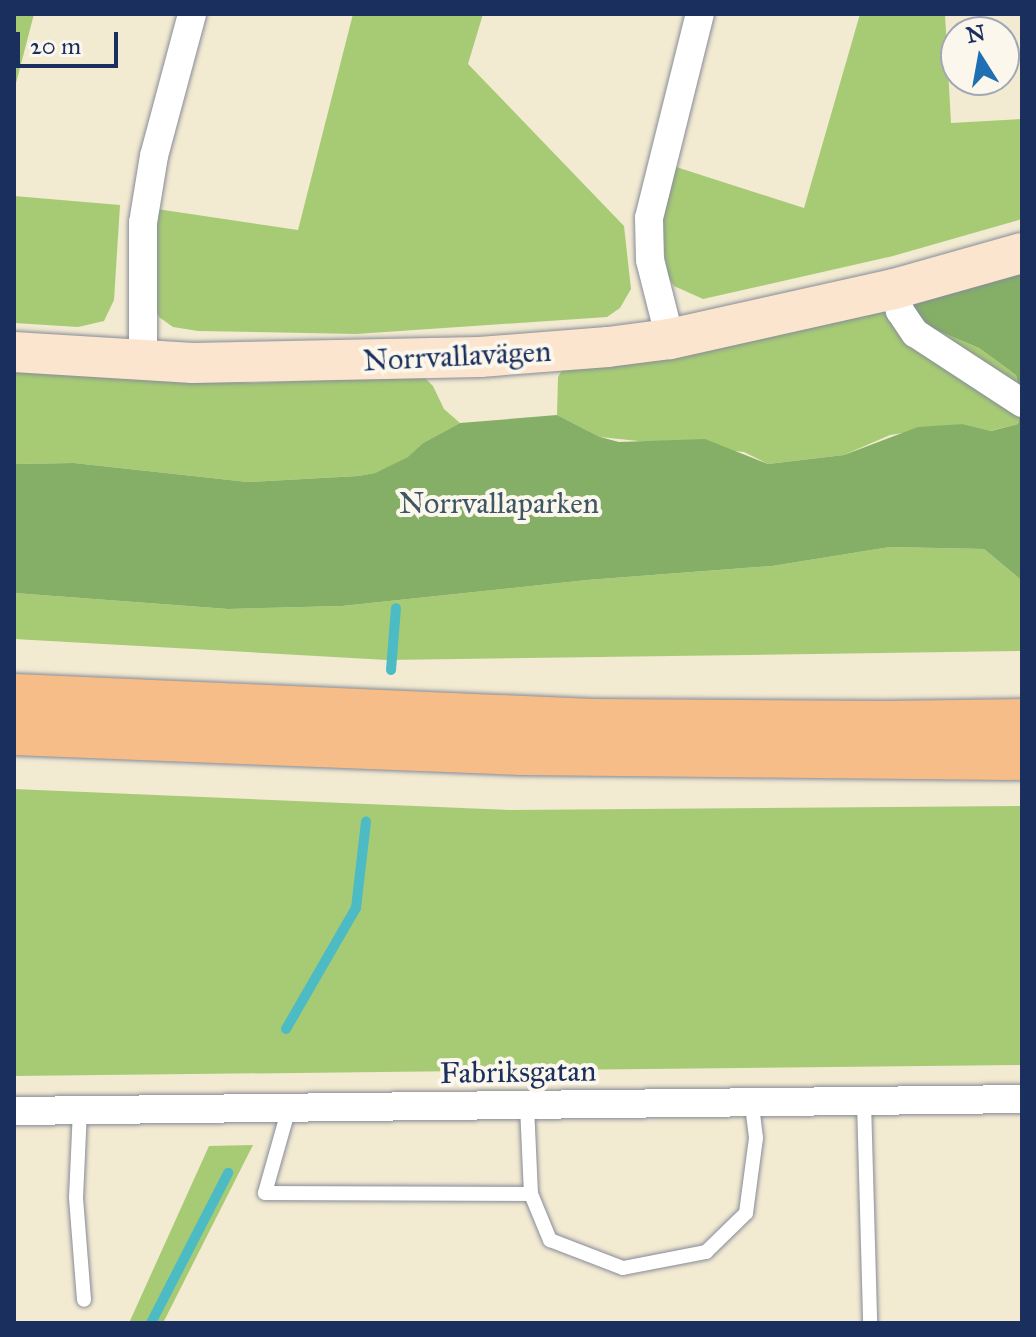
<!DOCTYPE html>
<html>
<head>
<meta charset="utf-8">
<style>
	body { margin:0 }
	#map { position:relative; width:1036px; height:1337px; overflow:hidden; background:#f3ead2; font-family:"IM FELL Great Primer",serif }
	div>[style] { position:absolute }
	.green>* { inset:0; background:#a7cb75 }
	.forest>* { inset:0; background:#85af66 }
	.stream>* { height:10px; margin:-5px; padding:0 5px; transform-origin:5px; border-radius:5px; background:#4cbbc3 }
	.roads { filter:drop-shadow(0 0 2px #878c98) drop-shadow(0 0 2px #878c98) }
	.lane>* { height:14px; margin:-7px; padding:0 7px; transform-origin:7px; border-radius:7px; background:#fff }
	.street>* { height:28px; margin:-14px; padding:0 14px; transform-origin:14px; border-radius:14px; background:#fff }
	.secondary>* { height:40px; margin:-20px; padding:0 20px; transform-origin:20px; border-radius:20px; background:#fce5cf }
	.highway>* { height:44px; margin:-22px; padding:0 22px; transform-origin:22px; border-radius:22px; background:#f7bd88 }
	span { translate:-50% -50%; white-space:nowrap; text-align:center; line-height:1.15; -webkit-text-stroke:8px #fbf7ec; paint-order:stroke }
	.street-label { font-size:30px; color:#1b2f5e }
	.park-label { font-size:30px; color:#3e5664 }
	.frame { position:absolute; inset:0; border:16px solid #1b2f5e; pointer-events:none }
	.north { position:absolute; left:940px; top:16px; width:80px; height:80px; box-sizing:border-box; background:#fbf7ec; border:2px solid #a1a7b3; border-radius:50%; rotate:349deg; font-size:22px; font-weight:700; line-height:32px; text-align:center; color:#1b2f5e }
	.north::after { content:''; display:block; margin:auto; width:28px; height:36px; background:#1f6fb2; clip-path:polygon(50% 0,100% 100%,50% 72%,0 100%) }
	.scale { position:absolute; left:16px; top:32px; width:102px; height:36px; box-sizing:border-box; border:4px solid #1b2f5e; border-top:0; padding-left:10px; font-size:24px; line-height:28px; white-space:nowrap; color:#1b2f5e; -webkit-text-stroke:6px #fbf7ec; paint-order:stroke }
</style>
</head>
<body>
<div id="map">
	<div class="green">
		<div style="clip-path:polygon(14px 14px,34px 14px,14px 91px)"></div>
		<div style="clip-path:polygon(353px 14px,483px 14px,468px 64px,624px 226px,631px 289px,620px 308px,607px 317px,356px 334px,198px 331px,173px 327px,159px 317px,152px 304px,157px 209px,298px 230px)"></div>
		<div style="clip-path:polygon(860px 14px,945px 14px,951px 123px,1022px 119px,1022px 219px,893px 256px,703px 299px,674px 286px,668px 276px,658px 215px,670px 165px,804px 208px)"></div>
		<div style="clip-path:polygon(14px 196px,120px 205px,114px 300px,104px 321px,78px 327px,14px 323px)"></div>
		<div style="clip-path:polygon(920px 293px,911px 309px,934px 329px,979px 348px,1016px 375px,1022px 400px,1018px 424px,990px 431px,963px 424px,890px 435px,844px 455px,768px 464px,744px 452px,600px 437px,557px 415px,558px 377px,565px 365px)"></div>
		<div style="clip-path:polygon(14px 371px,254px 383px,423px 376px,433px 386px,444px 409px,460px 423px,423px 443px,409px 457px,375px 473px,358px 476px,248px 482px,74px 463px,14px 464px)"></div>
		<div style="clip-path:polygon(890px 547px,984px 549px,1020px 579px,1022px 651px,387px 660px,14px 639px,14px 593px,228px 609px,342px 606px,587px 580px,772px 566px)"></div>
		<div style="clip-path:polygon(14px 789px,510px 810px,1022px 806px,1022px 1065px,14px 1076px)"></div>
		<div style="clip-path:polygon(253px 1145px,163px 1323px,129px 1323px,209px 1146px)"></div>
	</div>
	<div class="forest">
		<div style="clip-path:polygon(1022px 265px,1022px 400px,1016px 375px,979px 348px,934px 329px,911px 310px,920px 293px)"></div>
		<div style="clip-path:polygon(1022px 403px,1022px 591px,1020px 579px,984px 549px,890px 547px,772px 566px,587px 580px,342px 606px,228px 609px,14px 593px,14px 464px,74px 463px,248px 482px,358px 476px,375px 473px,408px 457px,423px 443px,460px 423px,557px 415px,600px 437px,619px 442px,705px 439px,768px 464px,844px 455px,918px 427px,963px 424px,991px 431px,1018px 424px)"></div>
	</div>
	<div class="stream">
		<div style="left:391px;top:670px;width:62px;rotate:-85.4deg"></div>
		<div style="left:286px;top:1029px;width:140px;rotate:-60deg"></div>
		<div style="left:356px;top:908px;width:87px;rotate:-83.4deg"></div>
		<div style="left:151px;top:1323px;width:169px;rotate:-62.8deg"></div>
	</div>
	<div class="roads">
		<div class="lane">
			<div style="left:864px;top:1102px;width:221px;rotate:88.4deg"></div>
			<div style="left:527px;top:1106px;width:88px;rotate:87.4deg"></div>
			<div style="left:531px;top:1194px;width:50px;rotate:67.6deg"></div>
			<div style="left:550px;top:1240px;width:78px;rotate:21deg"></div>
			<div style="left:623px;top:1268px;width:85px;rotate:-10.9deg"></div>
			<div style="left:706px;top:1252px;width:56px;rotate:-44.3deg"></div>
			<div style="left:746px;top:1213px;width:76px;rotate:-82.4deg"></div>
			<div style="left:756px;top:1138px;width:35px;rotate:-97deg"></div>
			<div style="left:289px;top:1108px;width:88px;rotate:105.8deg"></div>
			<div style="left:265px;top:1193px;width:266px;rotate:0.2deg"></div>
			<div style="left:80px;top:1110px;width:88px;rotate:92.6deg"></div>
			<div style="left:76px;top:1198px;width:102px;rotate:85.5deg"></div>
		</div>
		<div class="street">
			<div style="left:894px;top:289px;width:23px;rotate:75deg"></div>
			<div style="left:900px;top:311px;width:27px;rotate:56deg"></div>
			<div style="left:915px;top:333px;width:128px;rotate:33.2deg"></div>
			<div style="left:670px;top:339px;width:81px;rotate:-104.2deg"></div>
			<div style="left:650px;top:260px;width:42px;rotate:-91.4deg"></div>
			<div style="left:649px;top:218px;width:210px;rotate:-76deg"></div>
			<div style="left:143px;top:358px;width:135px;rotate:-90deg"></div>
			<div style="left:143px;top:223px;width:68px;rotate:-80.7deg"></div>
			<div style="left:154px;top:156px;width:147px;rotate:-75deg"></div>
			<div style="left:14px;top:1111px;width:1008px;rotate:-0.68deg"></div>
		</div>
		<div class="secondary">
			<div style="left:14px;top:352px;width:179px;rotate:3.5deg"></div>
			<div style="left:193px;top:363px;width:287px;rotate:-1.2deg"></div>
			<div style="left:480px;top:357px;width:128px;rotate:-4.5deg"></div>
			<div style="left:608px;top:347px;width:63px;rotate:-7.4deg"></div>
			<div style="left:670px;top:339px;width:230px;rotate:-12.6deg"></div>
			<div style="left:894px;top:289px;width:133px;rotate:-15.7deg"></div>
		</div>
		<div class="highway">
			<div style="left:14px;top:696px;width:579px;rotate:2.48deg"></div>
			<div style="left:592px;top:721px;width:293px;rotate:0.4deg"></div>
			<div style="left:885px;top:723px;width:137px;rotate:-0.8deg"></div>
			<div style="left:14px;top:733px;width:508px;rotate:2.25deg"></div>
			<div style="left:522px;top:753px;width:500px;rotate:0.57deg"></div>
		</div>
	</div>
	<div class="street-label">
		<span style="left:457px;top:356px;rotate:-3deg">Norrvallavägen</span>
		<span style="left:518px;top:1072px;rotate:-1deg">Fabriksgatan</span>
	</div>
	<div class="park-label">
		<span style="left:499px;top:503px">Norrvallaparken</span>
	</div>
	<div class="frame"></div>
	<div class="north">N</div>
	<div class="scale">20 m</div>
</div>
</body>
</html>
